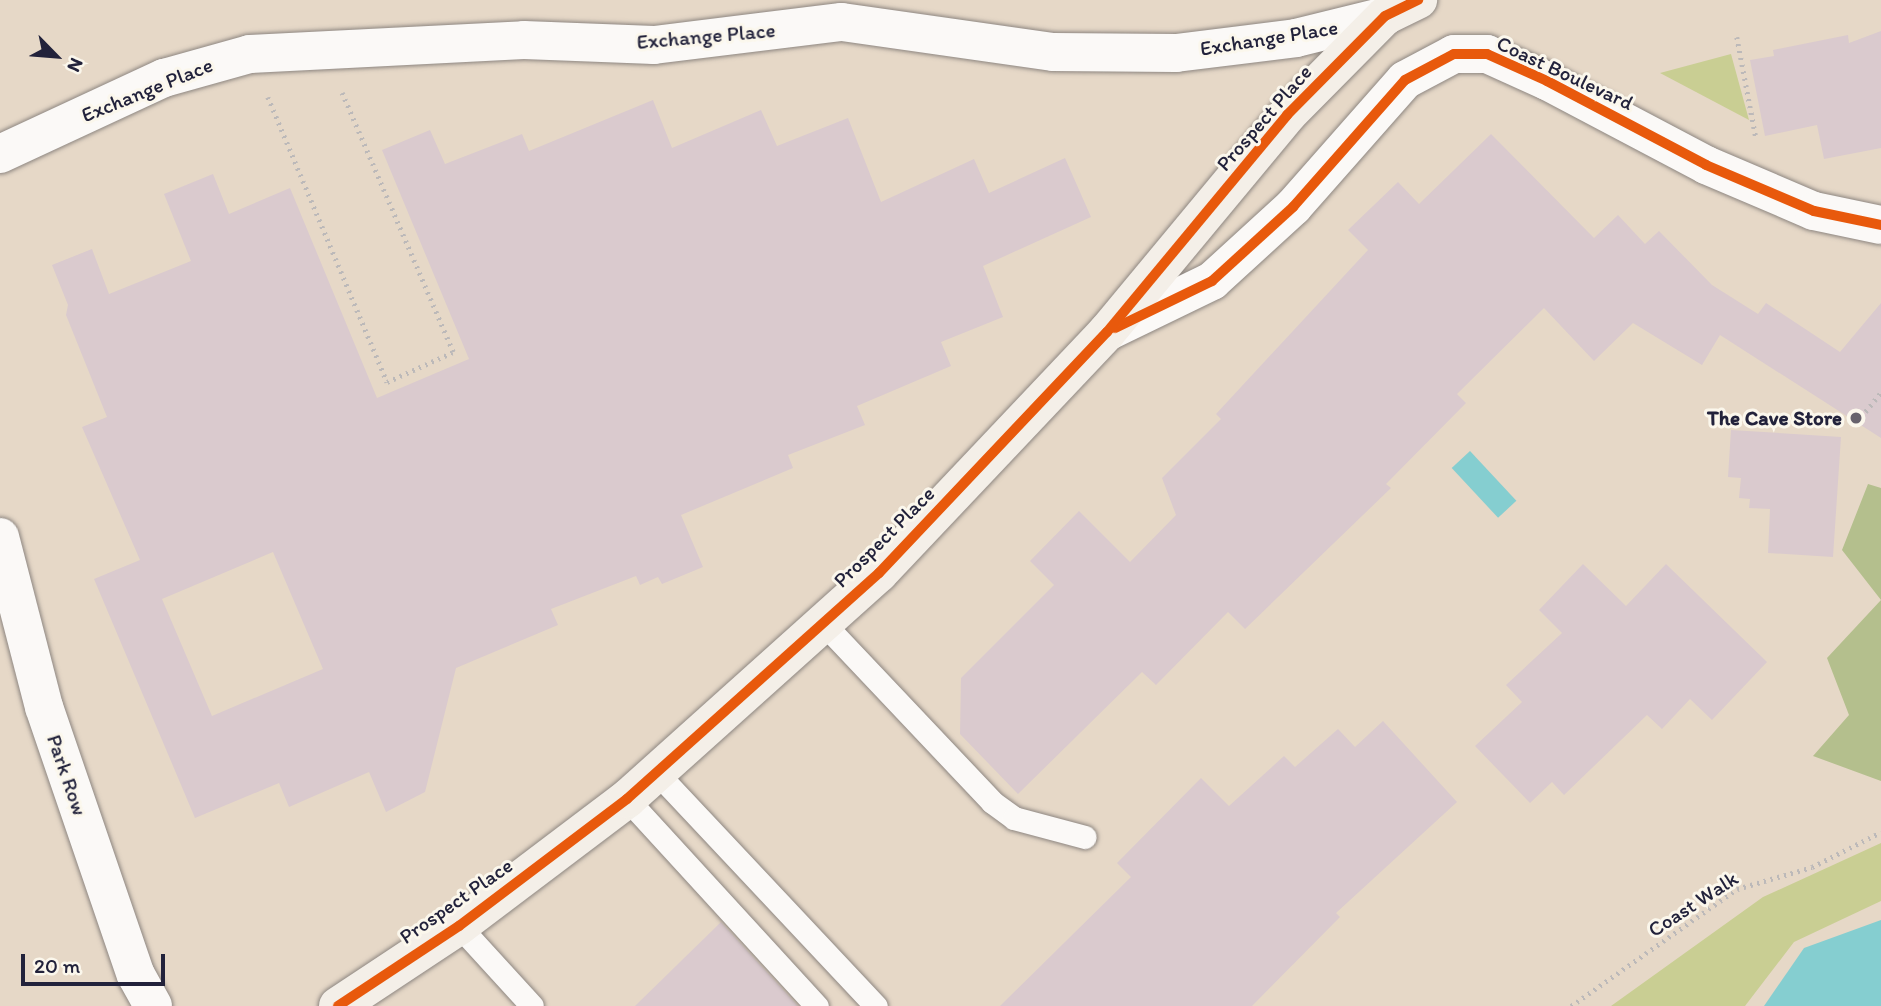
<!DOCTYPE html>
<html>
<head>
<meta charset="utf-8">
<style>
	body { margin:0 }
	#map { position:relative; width:1881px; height:1006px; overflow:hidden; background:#e6d8c7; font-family:Itim,sans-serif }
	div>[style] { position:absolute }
	.green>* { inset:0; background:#c9ce93 }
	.forest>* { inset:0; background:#b4bf8d }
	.water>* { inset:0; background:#85ced0; transform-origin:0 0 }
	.building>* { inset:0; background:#dacace }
	.path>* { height:4.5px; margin-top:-2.25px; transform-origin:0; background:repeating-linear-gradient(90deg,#bcb9b9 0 2px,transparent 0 7px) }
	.roads { filter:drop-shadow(0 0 2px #8d8681) drop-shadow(0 0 2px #8d8681) }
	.service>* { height:23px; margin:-11.5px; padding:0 11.5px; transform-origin:11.5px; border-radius:11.5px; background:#fbf9f7 }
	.minor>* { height:38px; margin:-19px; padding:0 19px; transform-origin:19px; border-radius:19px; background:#fbf9f7 }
	.tertiary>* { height:38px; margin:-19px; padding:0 19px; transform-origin:19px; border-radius:19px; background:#fbf9f7 }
	.secondary>* { height:38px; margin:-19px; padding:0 19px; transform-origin:19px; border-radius:19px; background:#f4efe8 }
	.cycleway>* { height:10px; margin:-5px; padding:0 5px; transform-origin:5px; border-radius:5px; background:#e8590c }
	.dots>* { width:19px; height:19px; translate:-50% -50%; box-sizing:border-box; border:4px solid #fbf7ec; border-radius:50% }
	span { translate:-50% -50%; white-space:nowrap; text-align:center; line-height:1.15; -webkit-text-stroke:6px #fbf7ec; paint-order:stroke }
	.street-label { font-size:21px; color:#22223b }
	.poi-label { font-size:21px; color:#22223b; font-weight:700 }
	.right { translate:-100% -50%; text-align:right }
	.north { position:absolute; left:21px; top:21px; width:70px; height:70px; -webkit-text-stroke:5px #fbf7ec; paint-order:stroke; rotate:115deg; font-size:19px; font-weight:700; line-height:28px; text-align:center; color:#22223b }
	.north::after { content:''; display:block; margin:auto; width:24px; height:32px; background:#22223b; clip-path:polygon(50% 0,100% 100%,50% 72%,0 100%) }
	.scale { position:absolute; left:21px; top:954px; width:144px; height:32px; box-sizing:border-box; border:4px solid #22223b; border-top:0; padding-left:9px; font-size:21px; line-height:24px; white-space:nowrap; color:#22223b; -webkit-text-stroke:5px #fbf7ec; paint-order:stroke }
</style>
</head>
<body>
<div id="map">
	<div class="green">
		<div style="clip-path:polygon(1731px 54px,1749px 120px,1660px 73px)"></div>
		<div style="clip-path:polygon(1881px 843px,1881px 901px,1794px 942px,1745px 1006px,1611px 1006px,1763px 897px)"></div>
	</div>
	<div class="forest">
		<div style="clip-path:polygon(1868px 484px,1881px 488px,1881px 781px,1813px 756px,1849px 715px,1827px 658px,1881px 600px,1842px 550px)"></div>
	</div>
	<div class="water">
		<div style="left:1470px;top:451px;width:68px;height:25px;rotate:47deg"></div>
		<div style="clip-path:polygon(1881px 920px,1881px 1006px,1764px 1006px,1804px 948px)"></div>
	</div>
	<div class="building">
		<div style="clip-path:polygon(1881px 31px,1881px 148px,1824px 159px,1817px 125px,1765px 136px,1750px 60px,1774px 56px,1773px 50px,1848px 35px,1849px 43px)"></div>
		<div style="clip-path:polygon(evenodd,653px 100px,672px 148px,761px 110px,777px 146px,848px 118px,881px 202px,974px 159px,989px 193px,1065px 158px,1091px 217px,983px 266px,1003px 317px,941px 342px,951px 366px,857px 406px,865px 425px,788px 455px,793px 468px,681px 515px,703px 567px,662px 584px,658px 577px,640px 585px,636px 576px,551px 609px,558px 625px,456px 668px,425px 792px,386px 812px,369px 772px,289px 807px,279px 783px,195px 818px,94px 579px,140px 560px,82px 427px,107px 417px,66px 315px,68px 305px,52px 265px,92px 249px,109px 294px,191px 261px,164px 194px,213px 174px,229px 214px,290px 188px,377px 398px,469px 359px,382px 150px,430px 130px,445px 164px,522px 134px,529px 151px,653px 100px,273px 552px,323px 669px,212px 716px,162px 599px,273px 552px)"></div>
		<div style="clip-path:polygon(1491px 134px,1594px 238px,1618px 215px,1645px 244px,1659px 231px,1712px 285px,1758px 314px,1766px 303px,1840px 352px,1881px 303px,1881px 438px,1720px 335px,1702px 365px,1633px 323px,1594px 361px,1544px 308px,1457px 394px,1466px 403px,1386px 484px,1391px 488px,1245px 629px,1228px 612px,1156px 685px,1142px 672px,1018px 794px,960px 734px,961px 678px,1054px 585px,1030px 561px,1079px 511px,1130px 562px,1176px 515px,1162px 478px,1221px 419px,1216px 414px,1368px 250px,1348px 230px,1398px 182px,1419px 204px)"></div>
		<div style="clip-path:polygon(1731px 430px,1841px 437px,1833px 557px,1768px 553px,1770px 509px,1749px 508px,1750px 499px,1739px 498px,1741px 478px,1728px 477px)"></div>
		<div style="clip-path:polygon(1583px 564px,1626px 606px,1666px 564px,1767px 662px,1712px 720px,1690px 699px,1662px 729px,1647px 715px,1564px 795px,1552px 782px,1530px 803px,1475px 746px,1522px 702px,1506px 685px,1562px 633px,1539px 610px)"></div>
		<div style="clip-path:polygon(1383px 721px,1457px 802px,1336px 913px,1340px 917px,1252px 1006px,1000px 1006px,1131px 877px,1117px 863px,1201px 778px,1229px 806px,1284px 756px,1295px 767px,1338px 729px,1355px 747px)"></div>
		<div style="clip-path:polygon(721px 922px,798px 1006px,635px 1006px)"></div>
	</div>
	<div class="path">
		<div style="left:1737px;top:37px;width:103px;rotate:79.3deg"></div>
		<div style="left:268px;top:97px;width:309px;rotate:67.3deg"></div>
		<div style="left:387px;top:382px;width:72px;rotate:-24.4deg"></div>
		<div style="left:453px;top:352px;width:282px;rotate:-113.2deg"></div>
		<div style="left:1861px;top:417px;width:32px;rotate:-51deg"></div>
		<div style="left:1571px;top:1006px;width:203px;rotate:-35.2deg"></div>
		<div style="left:1737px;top:889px;width:78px;rotate:-16.3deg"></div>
		<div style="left:1812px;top:867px;width:77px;rotate:-26.9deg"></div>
	</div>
	<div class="roads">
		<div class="service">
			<div style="left:823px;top:623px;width:246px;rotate:46.6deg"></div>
			<div style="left:992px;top:802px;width:27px;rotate:36deg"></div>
			<div style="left:1014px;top:818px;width:73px;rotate:15deg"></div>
			<div style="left:656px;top:772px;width:321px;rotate:46.8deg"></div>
			<div style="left:627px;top:799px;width:281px;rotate:47.5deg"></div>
			<div style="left:459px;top:926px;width:108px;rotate:47.6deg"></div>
		</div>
		<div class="minor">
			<div style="left:0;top:154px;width:181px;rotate:-24.9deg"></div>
			<div style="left:164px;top:78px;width:89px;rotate:-15.6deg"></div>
			<div style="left:250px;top:54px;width:274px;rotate:-2.9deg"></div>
			<div style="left:524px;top:40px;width:130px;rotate:2.2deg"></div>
			<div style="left:654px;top:45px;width:189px;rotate:-7deg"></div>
			<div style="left:842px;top:22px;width:213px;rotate:8.1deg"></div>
			<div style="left:1053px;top:52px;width:123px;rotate:0.5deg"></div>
			<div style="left:1176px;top:53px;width:121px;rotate:-7.1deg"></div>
			<div style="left:1296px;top:38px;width:92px;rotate:-13.9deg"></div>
			<div style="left:1385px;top:16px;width:15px;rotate:-67deg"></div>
			<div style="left:0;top:537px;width:176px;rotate:75.5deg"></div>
			<div style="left:44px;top:707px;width:283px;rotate:71.1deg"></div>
			<div style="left:136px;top:975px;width:35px;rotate:61deg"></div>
		</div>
		<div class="tertiary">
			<div style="left:1107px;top:332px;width:117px;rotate:-25.9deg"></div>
			<div style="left:1212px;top:281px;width:110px;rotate:-42.4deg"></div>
			<div style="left:1293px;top:207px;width:169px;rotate:-48.6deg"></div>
			<div style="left:1405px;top:80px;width:55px;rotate:-28deg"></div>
			<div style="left:1454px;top:54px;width:33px"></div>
			<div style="left:1487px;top:54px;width:66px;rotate:24.2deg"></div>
			<div style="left:1547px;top:81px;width:180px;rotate:27.8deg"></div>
			<div style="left:1706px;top:165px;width:117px;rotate:23.1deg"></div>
			<div style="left:1814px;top:211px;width:68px;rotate:11.8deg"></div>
		</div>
		<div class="secondary">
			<div style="left:338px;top:1006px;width:145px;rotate:-33.5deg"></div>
			<div style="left:459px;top:926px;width:211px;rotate:-37.1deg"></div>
			<div style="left:627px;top:799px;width:338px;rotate:-41.9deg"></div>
			<div style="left:879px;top:573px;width:332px;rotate:-46.6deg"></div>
			<div style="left:1107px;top:332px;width:282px;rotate:-50.3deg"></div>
			<div style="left:1287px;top:115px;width:139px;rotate:-45.3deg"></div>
			<div style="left:1385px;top:16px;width:37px;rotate:-26deg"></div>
		</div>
	</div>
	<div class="cycleway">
		<div style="left:1115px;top:328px;width:108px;rotate:-25.9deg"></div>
		<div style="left:1212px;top:281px;width:110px;rotate:-42.4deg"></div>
		<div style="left:1293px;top:207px;width:169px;rotate:-48.6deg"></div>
		<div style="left:1405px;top:80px;width:55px;rotate:-28deg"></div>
		<div style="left:1454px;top:54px;width:33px"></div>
		<div style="left:1487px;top:54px;width:66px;rotate:24.2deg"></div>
		<div style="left:1547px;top:81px;width:180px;rotate:27.8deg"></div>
		<div style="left:1706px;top:165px;width:117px;rotate:23.1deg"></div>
		<div style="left:1814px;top:211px;width:68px;rotate:11.8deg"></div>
		<div style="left:338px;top:1006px;width:145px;rotate:-33.5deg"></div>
		<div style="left:459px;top:926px;width:211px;rotate:-37.1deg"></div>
		<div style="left:627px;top:799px;width:338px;rotate:-41.9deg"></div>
		<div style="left:879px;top:573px;width:332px;rotate:-46.6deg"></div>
		<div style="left:1107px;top:332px;width:282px;rotate:-50.3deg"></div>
		<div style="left:1287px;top:115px;width:139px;rotate:-45.3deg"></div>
		<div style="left:1385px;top:16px;width:37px;rotate:-26deg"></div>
	</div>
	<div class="dots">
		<div style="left:1856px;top:418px;background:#67626c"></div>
	</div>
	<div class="street-label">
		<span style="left:706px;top:36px;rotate:-5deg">Exchange Place</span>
		<span style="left:1269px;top:38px;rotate:-9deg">Exchange Place</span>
		<span style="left:1565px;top:73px;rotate:25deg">Coast Boulevard</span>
		<span style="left:147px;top:90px;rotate:-22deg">Exchange Place</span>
		<span style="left:1264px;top:118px;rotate:-49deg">Prospect Place</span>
		<span style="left:884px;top:537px;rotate:-45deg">Prospect Place</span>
		<span style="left:67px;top:775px;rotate:71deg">Park Row</span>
		<span style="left:456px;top:901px;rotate:-35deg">Prospect Place</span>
		<span style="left:1693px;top:904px;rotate:-33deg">Coast Walk</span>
	</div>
	<div class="poi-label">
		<span class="right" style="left:1842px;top:418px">The Cave Store</span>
	</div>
	<div class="north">N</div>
	<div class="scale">20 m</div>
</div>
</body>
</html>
